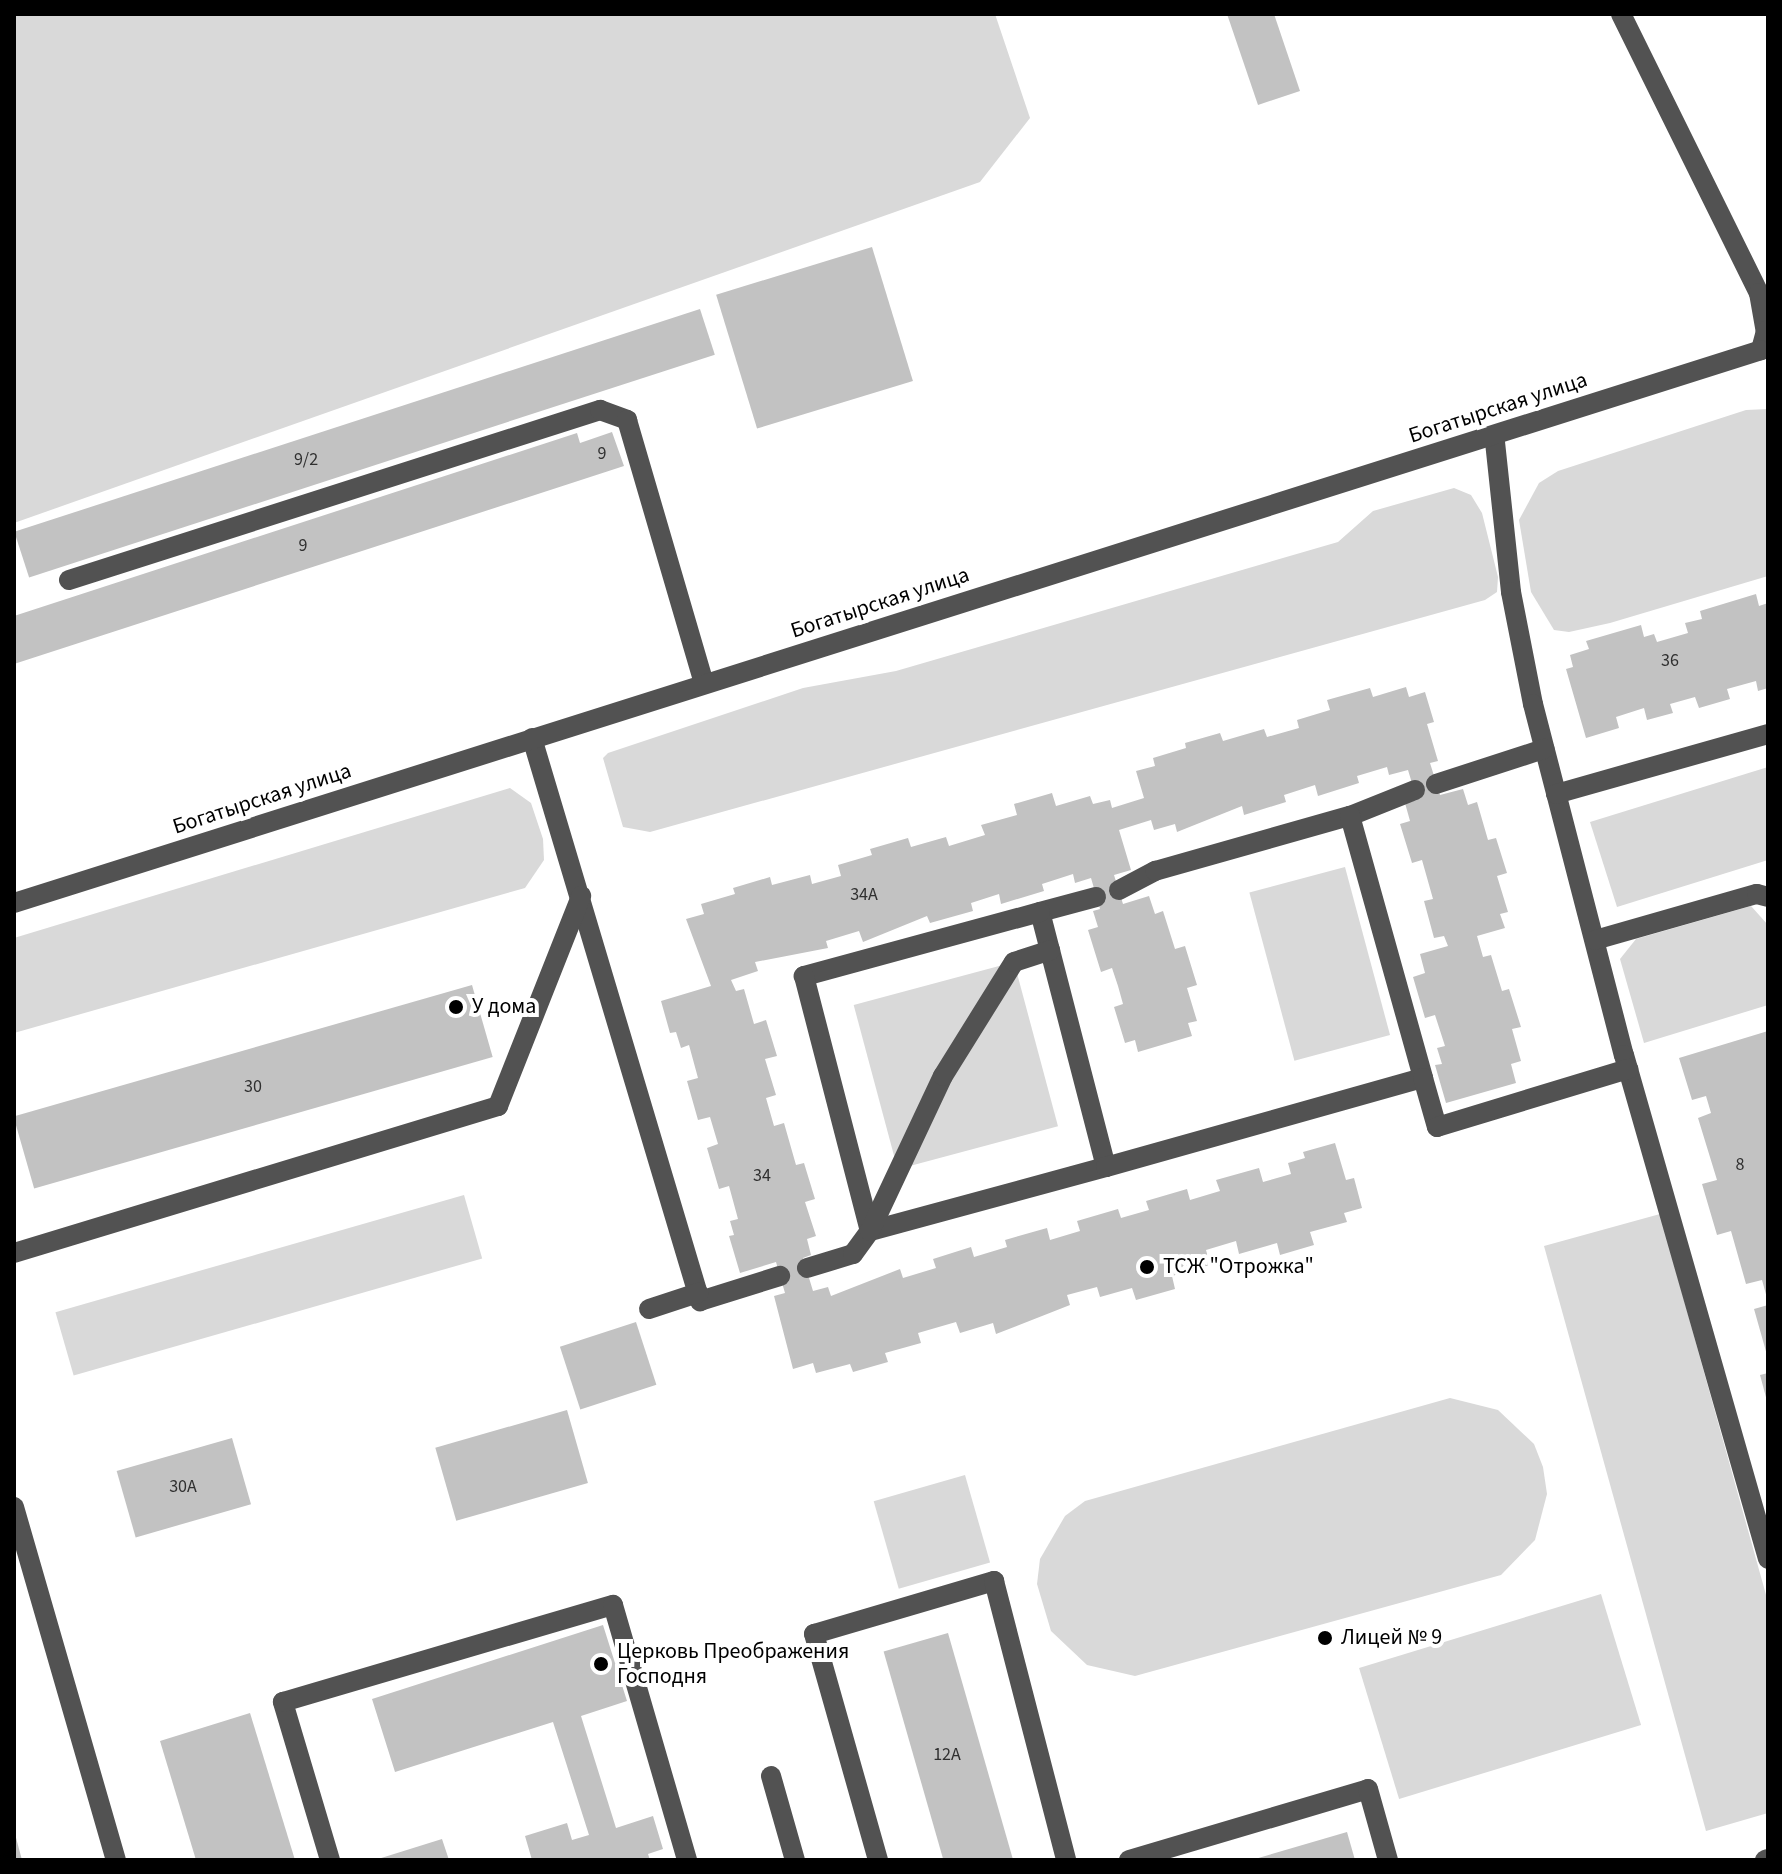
<!DOCTYPE html>
<html>
<head>
<meta charset="utf-8">
<style>
	body { margin:0 }
	#map { position:relative; width:1782px; height:1874px; overflow:hidden; background:#fff; font-family:"Source Sans 3",sans-serif }
	div>[style] { position:absolute }
	.green>* { inset:0; background:#d9d9d9; transform-origin:0 0 }
	.building>* { inset:0; background:#c2c2c2; transform-origin:0 0 }
	.minor>* { height:20px; margin:-10px; padding:0 10px; transform-origin:10px; border-radius:10px; background:#525252 }
	.dots>* { width:22px; height:22px; translate:-50% -50%; box-sizing:border-box; border:4px solid #fff; border-radius:50% }
	span { translate:-50% -50%; white-space:nowrap; text-align:center; line-height:1.15; -webkit-text-stroke:8px #fff; paint-order:stroke }
	.number-label { font-size:18px; color:#303030 }
	.number-label span { -webkit-text-stroke-width:0 }
	.street-label { font-size:22px; color:#000 }
	.poi-label { font-size:22px; color:#000 }
	.left { translate:0 -50%; text-align:left }
	.frame { position:absolute; inset:0; border:16px solid #000; pointer-events:none }
</style>
</head>
<body>
<div id="map">
	<div class="green">
		<div style="clip-path:polygon(14px 14px,995px 14px,1030px 118px,980px 182px,14px 523px)"></div>
		<div style="clip-path:polygon(1768px 409px,1768px 576px,1610px 623px,1569px 632px,1554px 630px,1531px 592px,1519px 520px,1539px 483px,1558px 471px,1746px 410px)"></div>
		<div style="clip-path:polygon(1454px 488px,1471px 495px,1482px 513px,1498px 577px,1497px 592px,1485px 600px,650px 832px,623px 827px,603px 758px,608px 753px,803px 688px,896px 671px,1338px 542px,1373px 511px)"></div>
		<div style="clip-path:polygon(1768px 767px,1768px 860px,1617px 907px,1590px 822px)"></div>
		<div style="clip-path:polygon(510px 788px,531px 803px,543px 839px,544px 860px,525px 888px,14px 1033px,14px 938px)"></div>
		<div style="left:1345px;top:867px;width:174px;height:99px;rotate:75deg"></div>
		<div style="clip-path:polygon(1751px 906px,1768px 925px,1768px 1005px,1644px 1043px,1620px 959px,1636px 939px)"></div>
		<div style="left:1014px;top:962px;width:170px;height:166px;rotate:75deg"></div>
		<div style="left:464px;top:1195px;width:66px;height:425px;rotate:74deg"></div>
		<div style="clip-path:polygon(1660px 1214px,1768px 1602px,1768px 1813px,1706px 1831px,1544px 1246px)"></div>
		<div style="clip-path:polygon(1450px 1398px,1498px 1410px,1534px 1444px,1543px 1467px,1547px 1494px,1535px 1540px,1501px 1575px,1135px 1676px,1087px 1665px,1051px 1631px,1037px 1584px,1040px 1559px,1065px 1516px,1085px 1501px)"></div>
		<div style="left:965px;top:1475px;width:91px;height:95px;rotate:74deg"></div>
		<div style="left:1601px;top:1594px;width:137px;height:253px;rotate:73deg"></div>
	</div>
	<div class="building">
		<div style="clip-path:polygon(1227px 14px,1274px 14px,1300px 91px,1258px 105px)"></div>
		<div style="left:872px;top:247px;width:140px;height:163px;rotate:73deg"></div>
		<div style="left:700px;top:309px;width:48px;height:721px;rotate:72deg"></div>
		<div style="clip-path:polygon(612px 432px,624px 466px,14px 664px,14px 616px,577px 433px,580px 443px)"></div>
		<div style="clip-path:polygon(1756px 594px,1759px 606px,1768px 603px,1768px 688px,1758px 691px,1756px 681px,1727px 689px,1730px 699px,1699px 708px,1695px 697px,1670px 704px,1673px 713px,1647px 720px,1644px 708px,1616px 717px,1619px 728px,1586px 738px,1566px 669px,1573px 667px,1570px 655px,1589px 649px,1586px 641px,1641px 625px,1644px 637px,1654px 634px,1657px 642px,1688px 633px,1685px 623px,1702px 619px,1700px 611px)"></div>
		<div style="clip-path:polygon(1406px 687px,1409px 697px,1425px 692px,1434px 722px,1427px 724px,1438px 761px,1430px 763px,1440px 795px,1463px 789px,1468px 805px,1477px 802px,1488px 840px,1496px 838px,1507px 873px,1497px 876px,1508px 912px,1500px 914px,1505px 928px,1477px 936px,1483px 957px,1491px 955px,1502px 991px,1509px 989px,1521px 1027px,1512px 1029px,1521px 1061px,1511px 1064px,1516px 1083px,1446px 1103px,1435px 1065px,1442px 1064px,1437px 1048px,1445px 1046px,1435px 1015px,1425px 1018px,1413px 977px,1425px 973px,1420px 954px,1448px 946px,1444px 936px,1434px 938px,1424px 901px,1433px 899px,1422px 860px,1412px 863px,1400px 824px,1410px 821px,1405px 803px,1417px 800px,1408px 770px,1389px 775px,1387px 767px,1357px 776px,1359px 783px,1318px 796px,1315px 785px,1284px 795px,1286px 802px,1244px 815px,1242px 806px,1177px 832px,1175px 824px,1154px 830px,1151px 820px,1119px 830px,1131px 870px,1114px 875px,1123px 904px,1149px 896px,1155px 914px,1163px 911px,1175px 949px,1185px 946px,1197px 985px,1187px 988px,1197px 1021px,1188px 1023px,1192px 1036px,1138px 1052px,1135px 1040px,1125px 1043px,1114px 1007px,1123px 1004px,1118px 986px,1112px 968px,1101px 972px,1088px 930px,1098px 927px,1093px 911px,1100px 909px,1091px 878px,1075px 883px,1073px 874px,1042px 884px,1044px 891px,1001px 904px,999px 894px,971px 903px,973px 911px,930px 923px,927px 916px,863px 942px,859px 931px,826px 941px,828px 948px,755px 962px,758px 971px,731px 980px,736px 991px,744px 989px,754px 1024px,766px 1020px,777px 1056px,765px 1059px,776px 1095px,766px 1098px,774px 1126px,784px 1123px,796px 1165px,804px 1163px,815px 1199px,805px 1202px,816px 1236px,807px 1239px,811px 1255px,803px 1258px,813px 1291px,828px 1287px,831px 1296px,900px 1269px,903px 1278px,936px 1268px,933px 1259px,971px 1247px,974px 1257px,1007px 1247px,1005px 1240px,1047px 1228px,1050px 1240px,1080px 1231px,1077px 1221px,1118px 1209px,1121px 1218px,1149px 1210px,1146px 1201px,1187px 1189px,1190px 1200px,1220px 1191px,1216px 1180px,1259px 1168px,1263px 1182px,1291px 1174px,1288px 1163px,1305px 1158px,1303px 1152px,1335px 1143px,1346px 1180px,1354px 1178px,1362px 1208px,1344px 1213px,1347px 1222px,1310px 1232px,1314px 1245px,1280px 1255px,1277px 1243px,1239px 1254px,1236px 1241px,1206px 1250px,1210px 1265px,1172px 1276px,1175px 1289px,1136px 1300px,1132px 1288px,1100px 1297px,1097px 1287px,1067px 1295px,1070px 1305px,996px 1334px,993px 1323px,960px 1333px,956px 1322px,918px 1333px,921px 1343px,885px 1353px,888px 1362px,853px 1372px,850px 1364px,816px 1373px,813px 1363px,793px 1369px,774px 1296px,785px 1293px,776px 1262px,740px 1273px,729px 1236px,734px 1235px,730px 1221px,738px 1219px,729px 1186px,719px 1189px,707px 1148px,718px 1144px,710px 1117px,698px 1120px,687px 1081px,698px 1078px,689px 1045px,681px 1048px,676px 1032px,670px 1033px,661px 1001px,711px 986px,686px 919px,704px 914px,701px 904px,735px 894px,733px 888px,770px 877px,772px 885px,810px 875px,812px 884px,841px 876px,838px 865px,872px 855px,870px 849px,908px 838px,911px 847px,946px 837px,949px 846px,985px 835px,981px 825px,1017px 815px,1014px 804px,1052px 793px,1056px 806px,1090px 796px,1093px 804px,1110px 800px,1112px 808px,1144px 798px,1136px 771px,1155px 766px,1153px 758px,1186px 748px,1185px 743px,1220px 733px,1223px 741px,1264px 729px,1267px 737px,1299px 728px,1297px 720px,1330px 710px,1327px 700px,1370px 688px,1373px 697px)"></div>
		<div style="left:472px;top:985px;width:75px;height:477px;rotate:74deg"></div>
		<div style="clip-path:polygon(1768px 1031px,1768px 1298px,1767px 1298px,1762px 1280px,1746px 1284px,1731px 1231px,1717px 1235px,1702px 1184px,1717px 1180px,1698px 1118px,1711px 1113px,1706px 1096px,1692px 1100px,1679px 1058px)"></div>
		<div style="clip-path:polygon(1768px 1305px,1768px 1355px,1767px 1355px,1754px 1309px)"></div>
		<div style="left:636px;top:1322px;width:66px;height:80px;rotate:72deg"></div>
		<div style="clip-path:polygon(1768px 1373px,1768px 1401px,1767px 1401px,1760px 1375px)"></div>
		<div style="left:567px;top:1410px;width:76px;height:137px;rotate:74deg"></div>
		<div style="left:232px;top:1438px;width:69px;height:120px;rotate:74deg"></div>
		<div style="clip-path:polygon(603px 1625px,627px 1701px,581px 1716px,616px 1828px,653px 1816px,663px 1849px,648px 1854px,650px 1860px,532px 1860px,525px 1836px,567px 1823px,572px 1840px,589px 1835px,553px 1722px,395px 1772px,372px 1699px)"></div>
		<div style="left:948px;top:1633px;width:236px;height:67px;rotate:74deg"></div>
		<div style="clip-path:polygon(250px 1713px,295px 1860px,196px 1860px,160px 1741px)"></div>
		<div style="clip-path:polygon(1347px 1832px,1355px 1860px,1255px 1860px,1255px 1859px)"></div>
		<div style="clip-path:polygon(14px 1834px,15px 1834px,22px 1860px,14px 1860px)"></div>
		<div style="clip-path:polygon(442px 1839px,449px 1860px,378px 1860px,378px 1859px)"></div>
	</div>
	<div class="minor">
		<div style="left:1621px;top:14px;width:311px;rotate:63.7deg"></div>
		<div style="left:1759px;top:293px;width:39px;rotate:80deg"></div>
		<div style="left:1766px;top:331px;width:20px;rotate:105deg"></div>
		<div style="left:1495px;top:442px;width:151px;rotate:83.9deg"></div>
		<div style="left:1511px;top:592px;width:114px;rotate:78.9deg"></div>
		<div style="left:1533px;top:704px;width:363px;rotate:75.5deg"></div>
		<div style="left:1624px;top:1055px;width:524px;rotate:74.05deg"></div>
		<div style="left:69px;top:580px;width:558px;rotate:-17.75deg"></div>
		<div style="left:600px;top:410px;width:29px;rotate:20deg"></div>
		<div style="left:627px;top:420px;width:275px;rotate:73.7deg"></div>
		<div style="left:532px;top:738px;width:588px;rotate:73.38deg"></div>
		<div style="left:700px;top:1301px;width:84px;rotate:-17.4deg"></div>
		<div style="left:1436px;top:784px;width:114px;rotate:-18deg"></div>
		<div style="left:1556px;top:794px;width:220px;rotate:-15.8deg"></div>
		<div style="left:1350px;top:816px;width:70px;rotate:-21.8deg"></div>
		<div style="left:1119px;top:890px;width:41px;rotate:-27.8deg"></div>
		<div style="left:1155px;top:871px;width:203px;rotate:-15.8deg"></div>
		<div style="left:1350px;top:816px;width:272px;rotate:74.4deg"></div>
		<div style="left:14px;top:903px;width:1832px;rotate:-17.56deg"></div>
		<div style="left:1040px;top:912px;width:58px;rotate:-15deg"></div>
		<div style="left:1595px;top:940px;width:168px;rotate:-15.9deg"></div>
		<div style="left:1757px;top:894px;width:11px;rotate:15deg"></div>
		<div style="left:1106px;top:1167px;width:263px;rotate:-104.5deg"></div>
		<div style="left:1040px;top:912px;width:245px;rotate:164.8deg"></div>
		<div style="left:804px;top:976px;width:263px;rotate:75.5deg"></div>
		<div style="left:870px;top:1231px;width:245px;rotate:-15.2deg"></div>
		<div style="left:1106px;top:1167px;width:329px;rotate:-15.7deg"></div>
		<div style="left:1423px;top:1078px;width:51px;rotate:74.1deg"></div>
		<div style="left:1437px;top:1127px;width:200px;rotate:-16.9deg"></div>
		<div style="left:14px;top:1253px;width:506px;rotate:-16.89deg"></div>
		<div style="left:498px;top:1106px;width:226px;rotate:-68.4deg"></div>
		<div style="left:807px;top:1268px;width:48px;rotate:-16.9deg"></div>
		<div style="left:853px;top:1254px;width:29px;rotate:-54deg"></div>
		<div style="left:870px;top:1231px;width:171px;rotate:-64.8deg"></div>
		<div style="left:943px;top:1076px;width:134px;rotate:-58.1deg"></div>
		<div style="left:1014px;top:962px;width:38px;rotate:-18deg"></div>
		<div style="left:649px;top:1309px;width:52px;rotate:-18.1deg"></div>
		<div style="left:14px;top:1507px;width:367px;rotate:73.9deg"></div>
		<div style="left:771px;top:1776px;width:87px;rotate:74.1deg"></div>
		<div style="left:330px;top:1860px;width:165px;rotate:-106.6deg"></div>
		<div style="left:283px;top:1702px;width:344px;rotate:-16.4deg"></div>
		<div style="left:613px;top:1605px;width:266px;rotate:73.8deg"></div>
		<div style="left:878px;top:1860px;width:235px;rotate:-105.8deg"></div>
		<div style="left:814px;top:1634px;width:188px;rotate:-16.4deg"></div>
		<div style="left:994px;top:1581px;width:288px;rotate:75.5deg"></div>
		<div style="left:1129px;top:1860px;width:249px;rotate:-16.5deg"></div>
		<div style="left:1368px;top:1789px;width:74px;rotate:74.3deg"></div>
		<div style="left:1765px;top:1860px;width:3px;rotate:-18deg"></div>
	</div>
	<div class="dots">
		<div style="left:456px;top:1007px;background:#000"></div>
		<div style="left:1147px;top:1267px;background:#000"></div>
		<div style="left:1325px;top:1638px;background:#000"></div>
		<div style="left:601px;top:1664px;background:#000"></div>
	</div>
	<div class="number-label">
		<span style="left:602px;top:454px">9</span>
		<span style="left:306px;top:460px">9/2</span>
		<span style="left:303px;top:546px">9</span>
		<span style="left:1670px;top:661px">36</span>
		<span style="left:864px;top:895px">34А</span>
		<span style="left:253px;top:1087px">30</span>
		<span style="left:1740px;top:1165px">8</span>
		<span style="left:762px;top:1176px">34</span>
		<span style="left:183px;top:1487px">30А</span>
		<span style="left:947px;top:1755px">12А</span>
	</div>
	<div class="street-label">
		<span style="left:1498px;top:408px;rotate:-18deg">Богатырская улица</span>
		<span style="left:880px;top:603px;rotate:-18deg">Богатырская улица</span>
		<span style="left:262px;top:799px;rotate:-18deg">Богатырская улица</span>
	</div>
	<div class="poi-label">
		<span class="left" style="left:472px;top:1007px">У дома</span>
		<span class="left" style="left:1163px;top:1267px">ТСЖ "Отрожка"</span>
		<span class="left" style="left:1341px;top:1638px">Лицей № 9</span>
		<span class="left" style="left:617px;top:1664px">Церковь Преображения<br>Господня</span>
	</div>
	<div class="frame"></div>
</div>
</body>
</html>
